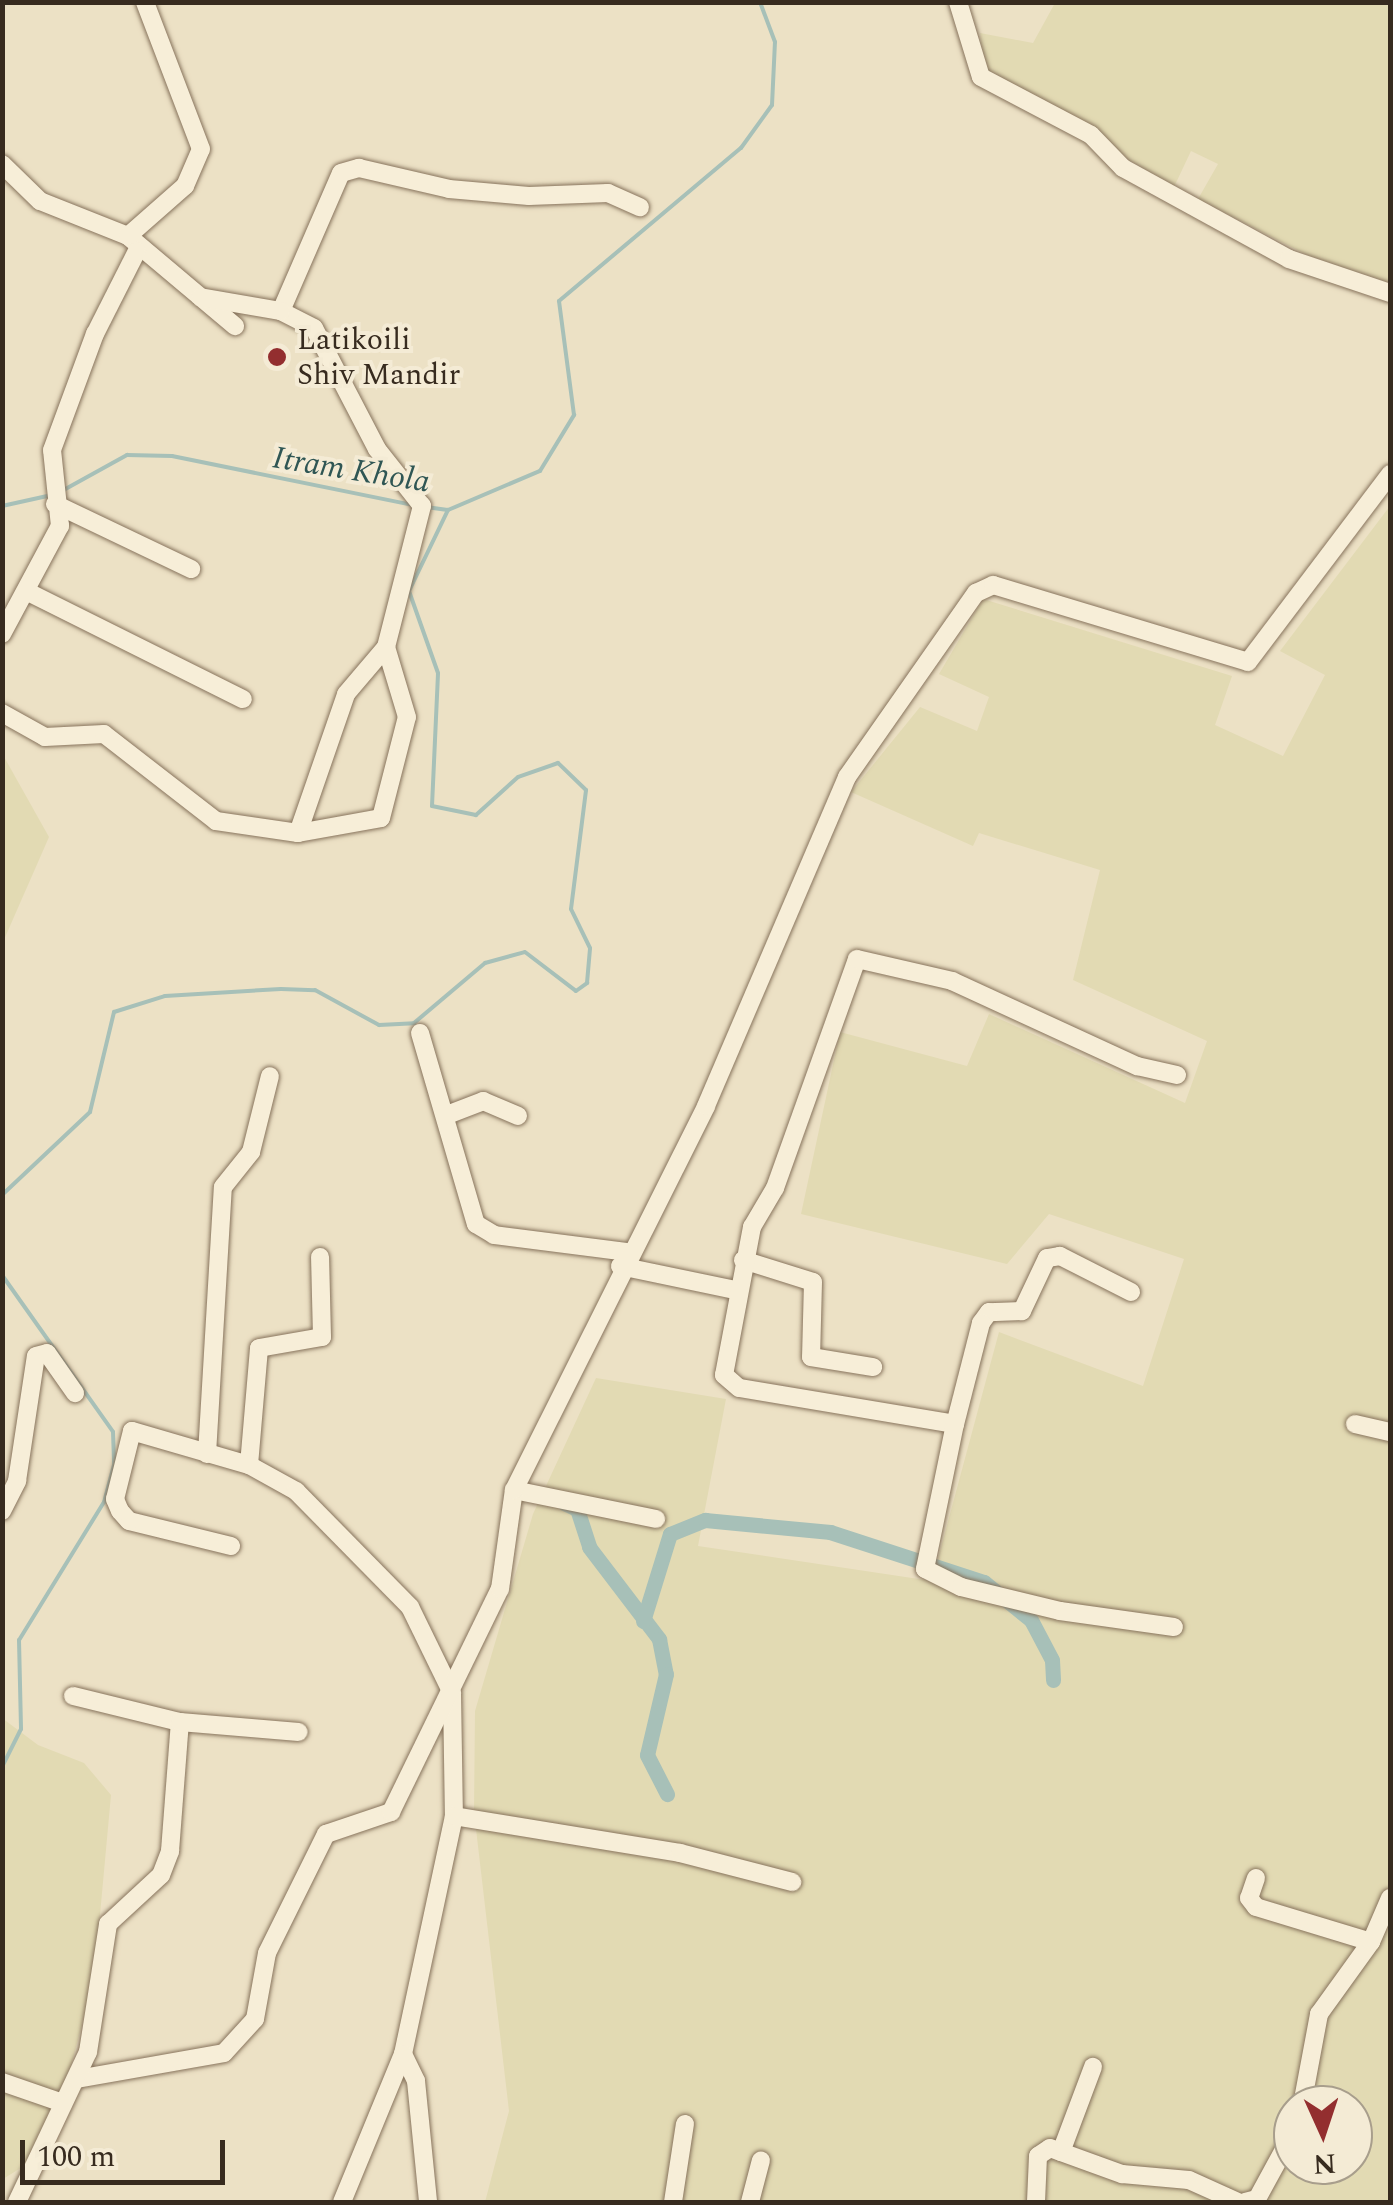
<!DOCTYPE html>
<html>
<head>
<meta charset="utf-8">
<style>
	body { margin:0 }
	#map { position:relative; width:1393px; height:2205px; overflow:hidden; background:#ece1c5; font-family:Spectral,serif }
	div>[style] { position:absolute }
	.farmland>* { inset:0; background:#e2dab3 }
	.stream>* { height:4px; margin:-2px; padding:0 2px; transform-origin:2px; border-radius:2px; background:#a7c0b8 }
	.canal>* { height:15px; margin:-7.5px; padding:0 7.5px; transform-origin:7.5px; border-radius:7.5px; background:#a7c0b8 }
	.roads { filter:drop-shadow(0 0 2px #87735c) drop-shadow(0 0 2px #87735c) }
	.minor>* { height:18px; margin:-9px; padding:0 9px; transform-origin:9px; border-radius:9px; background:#f7eed8 }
	.dots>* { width:28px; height:28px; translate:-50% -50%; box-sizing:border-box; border:5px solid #f4ebd5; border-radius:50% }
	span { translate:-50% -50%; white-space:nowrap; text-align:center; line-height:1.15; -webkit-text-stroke:8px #f4ebd5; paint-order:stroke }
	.poi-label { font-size:30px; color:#372b1f }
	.left { translate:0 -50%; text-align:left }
	.water-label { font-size:32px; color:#2f5654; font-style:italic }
	.frame { position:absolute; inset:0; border:5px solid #372b1f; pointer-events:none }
	.north { position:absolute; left:1273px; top:2085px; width:100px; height:100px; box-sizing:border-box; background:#f4ebd5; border:2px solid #a89e8c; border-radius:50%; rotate:177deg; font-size:28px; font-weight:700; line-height:40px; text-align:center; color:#372b1f }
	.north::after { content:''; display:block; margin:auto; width:35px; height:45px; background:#932e2f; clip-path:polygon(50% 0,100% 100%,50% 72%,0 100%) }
	.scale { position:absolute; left:20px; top:2140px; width:205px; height:45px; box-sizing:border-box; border:5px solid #372b1f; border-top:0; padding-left:12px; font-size:30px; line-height:35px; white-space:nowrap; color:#372b1f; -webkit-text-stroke:8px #f4ebd5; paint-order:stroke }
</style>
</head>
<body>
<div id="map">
	<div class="farmland">
		<div style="clip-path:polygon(1055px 3px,1390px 3px,1390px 283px,1307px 255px,1198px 199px,1218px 164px,1191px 151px,1174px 187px,984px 74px,980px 33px,1033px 43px)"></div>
		<div style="clip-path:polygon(evenodd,1390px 506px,1390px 2202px,485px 2202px,509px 2111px,474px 1812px,475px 1711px,533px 1514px,596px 1378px,726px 1399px,698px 1546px,932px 1581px,999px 1332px,1143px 1386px,1184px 1259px,1049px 1214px,1007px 1264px,801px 1214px,840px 1032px,967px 1066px,989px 1014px,1185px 1103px,1207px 1041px,1073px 980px,1100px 870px,979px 833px,973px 846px,851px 792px,920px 707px,977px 731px,989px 697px,939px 674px,983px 599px,1232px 676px,1215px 725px,1283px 756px,1325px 675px,1280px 651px,1390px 506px,1293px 2105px,1353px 2105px,1353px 2165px,1293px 2165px,1293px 2105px)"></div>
		<div style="clip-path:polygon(3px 755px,49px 837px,3px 942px)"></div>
		<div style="clip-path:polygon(2px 1718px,38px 1745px,84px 1763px,111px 1795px,94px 1980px,68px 2077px,32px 2161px,3px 2179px)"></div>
	</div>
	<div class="stream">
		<div style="left:60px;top:492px;width:77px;rotate:-28.9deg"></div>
		<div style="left:127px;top:455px;width:45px;rotate:1.3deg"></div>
		<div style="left:172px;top:456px;width:245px;rotate:11.5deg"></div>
		<div style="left:2px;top:506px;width:51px;rotate:-12.4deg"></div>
		<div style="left:426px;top:507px;width:22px;rotate:8deg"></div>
		<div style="left:448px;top:510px;width:100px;rotate:-23deg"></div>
		<div style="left:540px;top:471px;width:66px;rotate:-58.7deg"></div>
		<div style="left:574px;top:415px;width:115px;rotate:-97.5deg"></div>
		<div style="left:559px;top:301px;width:238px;rotate:-40.1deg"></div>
		<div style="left:741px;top:148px;width:53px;rotate:-54.2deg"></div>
		<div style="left:772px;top:105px;width:63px;rotate:-87.3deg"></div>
		<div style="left:775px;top:42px;width:43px;rotate:-110.6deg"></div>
		<div style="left:2px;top:1195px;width:121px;rotate:-43.3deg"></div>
		<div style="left:90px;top:1112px;width:103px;rotate:-76.5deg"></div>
		<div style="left:114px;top:1012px;width:53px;rotate:-17.4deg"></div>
		<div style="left:165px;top:996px;width:116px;rotate:-3.5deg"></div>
		<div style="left:281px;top:989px;width:34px;rotate:2deg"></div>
		<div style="left:315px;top:990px;width:73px;rotate:28.7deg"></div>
		<div style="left:379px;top:1025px;width:35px;rotate:-3deg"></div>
		<div style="left:414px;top:1023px;width:93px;rotate:-40.2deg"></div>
		<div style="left:485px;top:963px;width:41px;rotate:-15.4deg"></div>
		<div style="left:525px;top:952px;width:64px;rotate:37.4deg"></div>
		<div style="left:576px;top:991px;width:14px;rotate:-36deg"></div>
		<div style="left:587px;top:983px;width:35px;rotate:-85deg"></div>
		<div style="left:590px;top:948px;width:43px;rotate:-116deg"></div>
		<div style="left:571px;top:909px;width:120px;rotate:-82.8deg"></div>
		<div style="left:586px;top:790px;width:39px;rotate:-136deg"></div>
		<div style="left:558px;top:763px;width:42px;rotate:160.7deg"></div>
		<div style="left:518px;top:777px;width:57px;rotate:137.9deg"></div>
		<div style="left:476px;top:815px;width:45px;rotate:-168.4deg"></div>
		<div style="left:432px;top:806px;width:133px;rotate:-87.4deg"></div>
		<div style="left:438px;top:673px;width:87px;rotate:-109.5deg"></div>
		<div style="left:409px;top:591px;width:90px;rotate:-64.3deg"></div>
		<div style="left:2px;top:1275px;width:192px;rotate:54.7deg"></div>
		<div style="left:113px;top:1432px;width:33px;rotate:88deg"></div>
		<div style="left:114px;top:1465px;width:38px;rotate:105deg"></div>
		<div style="left:104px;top:1502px;width:162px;rotate:121.6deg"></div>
		<div style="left:19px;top:1640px;width:89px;rotate:88.7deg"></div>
		<div style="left:21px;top:1729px;width:42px;rotate:116.6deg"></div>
	</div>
	<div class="canal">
		<div style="left:564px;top:1503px;width:14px;rotate:25deg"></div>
		<div style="left:577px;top:1509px;width:40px;rotate:72deg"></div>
		<div style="left:589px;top:1547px;width:116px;rotate:52.7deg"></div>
		<div style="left:659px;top:1639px;width:36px;rotate:79deg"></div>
		<div style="left:666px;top:1674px;width:83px;rotate:103.2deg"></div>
		<div style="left:647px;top:1755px;width:44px;rotate:62.9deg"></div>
		<div style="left:643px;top:1621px;width:91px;rotate:-72.8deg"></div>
		<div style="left:670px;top:1534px;width:38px;rotate:-22deg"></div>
		<div style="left:705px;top:1520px;width:126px;rotate:5.5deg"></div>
		<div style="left:830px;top:1532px;width:162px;rotate:18deg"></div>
		<div style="left:984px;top:1582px;width:60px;rotate:39deg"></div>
		<div style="left:1031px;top:1620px;width:45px;rotate:62.3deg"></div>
		<div style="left:1052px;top:1660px;width:20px;rotate:87deg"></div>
	</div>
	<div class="roads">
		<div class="minor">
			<div style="left:958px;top:2px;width:78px;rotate:73deg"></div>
			<div style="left:981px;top:77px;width:124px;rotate:27.8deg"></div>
			<div style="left:1091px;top:135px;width:46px;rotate:45.9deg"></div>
			<div style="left:1123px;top:168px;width:189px;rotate:28.7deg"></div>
			<div style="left:1289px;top:259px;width:107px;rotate:18.6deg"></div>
			<div style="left:2px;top:164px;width:53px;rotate:44.2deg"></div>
			<div style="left:40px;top:201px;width:95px;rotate:21.7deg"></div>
			<div style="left:128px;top:236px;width:140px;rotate:40.1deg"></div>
			<div style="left:128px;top:236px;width:76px;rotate:-41.3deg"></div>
			<div style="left:185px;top:186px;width:40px;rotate:-66.6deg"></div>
			<div style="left:201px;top:149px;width:157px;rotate:-110.9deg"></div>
			<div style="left:281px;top:311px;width:150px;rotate:-66.5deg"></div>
			<div style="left:341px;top:173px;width:19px;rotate:-16deg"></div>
			<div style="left:359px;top:168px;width:92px;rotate:13.1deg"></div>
			<div style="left:449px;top:189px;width:80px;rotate:5deg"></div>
			<div style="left:529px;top:196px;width:79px;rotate:-2.2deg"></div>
			<div style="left:608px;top:193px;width:35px;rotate:24deg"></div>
			<div style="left:55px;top:504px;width:151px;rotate:25.5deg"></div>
			<div style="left:28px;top:592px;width:240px;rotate:26.5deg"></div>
			<div style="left:2px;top:634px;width:123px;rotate:-61.8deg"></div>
			<div style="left:60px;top:526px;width:76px;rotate:-96deg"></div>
			<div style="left:52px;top:450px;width:124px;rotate:-69.7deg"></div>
			<div style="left:95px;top:334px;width:93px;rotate:-63.2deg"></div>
			<div style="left:2px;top:713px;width:49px;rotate:29.2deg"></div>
			<div style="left:45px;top:737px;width:59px;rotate:-2.9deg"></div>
			<div style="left:104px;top:734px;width:142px;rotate:37.8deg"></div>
			<div style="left:216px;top:821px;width:83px;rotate:8.3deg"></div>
			<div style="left:298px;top:833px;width:84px;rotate:-10.2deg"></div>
			<div style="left:381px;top:818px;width:104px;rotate:-75.6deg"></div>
			<div style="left:407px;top:717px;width:73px;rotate:-106.7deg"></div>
			<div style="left:386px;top:647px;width:146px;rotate:-75.7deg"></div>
			<div style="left:422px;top:506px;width:73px;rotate:-128.3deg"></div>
			<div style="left:377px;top:449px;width:136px;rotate:-117.5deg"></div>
			<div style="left:314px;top:328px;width:37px;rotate:-153deg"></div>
			<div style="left:281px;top:311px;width:82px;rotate:-170.2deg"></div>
			<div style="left:298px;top:833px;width:147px;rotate:-70.9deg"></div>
			<div style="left:346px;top:694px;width:62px;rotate:-49.6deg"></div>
			<div style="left:420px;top:1033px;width:199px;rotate:73.7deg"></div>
			<div style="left:476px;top:1224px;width:21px;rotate:31deg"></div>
			<div style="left:494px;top:1235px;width:134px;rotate:7.3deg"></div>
			<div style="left:447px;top:1115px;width:39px;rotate:-21deg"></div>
			<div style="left:483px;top:1101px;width:38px;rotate:23deg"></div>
			<div style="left:743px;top:1260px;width:73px;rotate:17.4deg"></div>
			<div style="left:813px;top:1282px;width:75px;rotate:91.5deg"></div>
			<div style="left:811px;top:1357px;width:63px;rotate:9.2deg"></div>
			<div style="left:620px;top:1266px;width:117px;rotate:11.8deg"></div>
			<div style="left:1131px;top:1292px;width:80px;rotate:-153.1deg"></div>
			<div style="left:1060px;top:1256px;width:13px;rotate:171deg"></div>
			<div style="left:1047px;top:1258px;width:59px;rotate:115.3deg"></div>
			<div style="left:1022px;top:1311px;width:33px;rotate:178deg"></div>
			<div style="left:989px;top:1312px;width:14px;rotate:126deg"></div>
			<div style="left:981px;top:1323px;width:104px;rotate:104.4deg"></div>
			<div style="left:955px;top:1424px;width:219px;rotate:-170.5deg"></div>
			<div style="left:739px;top:1388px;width:20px;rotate:-139deg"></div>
			<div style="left:724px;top:1375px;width:151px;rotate:-79.3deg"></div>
			<div style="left:752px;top:1227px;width:45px;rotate:-59.5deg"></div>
			<div style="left:775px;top:1188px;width:243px;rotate:-70.3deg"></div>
			<div style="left:857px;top:959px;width:98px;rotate:13deg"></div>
			<div style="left:952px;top:981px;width:204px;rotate:24.7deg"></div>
			<div style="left:1137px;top:1066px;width:41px;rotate:12.7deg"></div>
			<div style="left:955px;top:1424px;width:148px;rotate:101.7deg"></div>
			<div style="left:925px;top:1569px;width:40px;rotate:26.6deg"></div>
			<div style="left:961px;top:1587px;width:102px;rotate:13.6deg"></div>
			<div style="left:1060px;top:1611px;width:115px;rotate:8deg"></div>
			<div style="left:1355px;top:1424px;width:36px;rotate:13deg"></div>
			<div style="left:207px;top:1454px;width:267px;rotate:-86.6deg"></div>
			<div style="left:223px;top:1187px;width:45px;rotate:-51.3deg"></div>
			<div style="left:251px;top:1152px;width:78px;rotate:-76deg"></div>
			<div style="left:249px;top:1465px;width:117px;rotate:-85.1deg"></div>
			<div style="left:259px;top:1348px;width:64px;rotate:-9.9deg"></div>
			<div style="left:322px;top:1337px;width:80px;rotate:-91.4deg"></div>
			<div style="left:514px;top:1490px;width:145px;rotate:11.5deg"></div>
			<div style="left:2px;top:1511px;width:34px;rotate:-63deg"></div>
			<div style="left:17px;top:1481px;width:126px;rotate:-81.4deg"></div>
			<div style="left:36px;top:1356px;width:11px;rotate:-15deg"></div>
			<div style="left:47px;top:1353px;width:49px;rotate:55deg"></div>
			<div style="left:231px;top:1546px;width:105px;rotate:-166.2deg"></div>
			<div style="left:129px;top:1521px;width:13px;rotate:-132deg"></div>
			<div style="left:120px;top:1511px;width:13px;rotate:-113deg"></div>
			<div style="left:115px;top:1499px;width:70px;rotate:-76deg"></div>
			<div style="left:132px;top:1431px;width:122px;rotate:16.2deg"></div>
			<div style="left:249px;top:1465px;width:54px;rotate:29deg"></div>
			<div style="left:296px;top:1491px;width:163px;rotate:45.5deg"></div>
			<div style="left:410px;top:1607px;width:96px;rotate:64deg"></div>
			<div style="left:452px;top:1693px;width:123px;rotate:89.1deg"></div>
			<div style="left:454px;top:1816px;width:243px;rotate:102.1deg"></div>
			<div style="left:403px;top:2054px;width:160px;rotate:112.4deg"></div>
			<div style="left:73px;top:1696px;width:110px;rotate:13.7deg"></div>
			<div style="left:454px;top:1816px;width:229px;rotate:9.3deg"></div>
			<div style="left:680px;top:1853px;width:116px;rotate:14.5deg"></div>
			<div style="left:1256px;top:1878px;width:21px;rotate:109deg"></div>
			<div style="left:1249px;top:1898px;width:11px;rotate:52deg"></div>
			<div style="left:1256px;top:1907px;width:120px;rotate:16.9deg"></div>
			<div style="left:403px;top:2054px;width:30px;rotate:64deg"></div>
			<div style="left:416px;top:2081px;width:122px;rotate:84.3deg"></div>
			<div style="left:77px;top:2079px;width:149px;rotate:-10deg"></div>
			<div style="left:224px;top:2053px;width:46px;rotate:-47.6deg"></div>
			<div style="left:255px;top:2019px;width:67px;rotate:-79.7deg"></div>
			<div style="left:267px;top:1953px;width:133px;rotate:-63.6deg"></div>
			<div style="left:326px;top:1834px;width:69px;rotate:-18.7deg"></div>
			<div style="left:391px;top:1812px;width:248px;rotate:-64deg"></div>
			<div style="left:500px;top:1589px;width:100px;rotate:-82deg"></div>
			<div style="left:514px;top:1490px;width:429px;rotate:-63.4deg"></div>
			<div style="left:706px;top:1106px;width:358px;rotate:-66.8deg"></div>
			<div style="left:847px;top:777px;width:225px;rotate:-55deg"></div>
			<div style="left:976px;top:593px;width:19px;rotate:-25deg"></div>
			<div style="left:993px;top:585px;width:266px;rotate:16.8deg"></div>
			<div style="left:1248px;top:662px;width:236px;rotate:-52.9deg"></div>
			<div style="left:2px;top:2082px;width:65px;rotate:19deg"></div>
			<div style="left:1302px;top:2105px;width:93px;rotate:-79.4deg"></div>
			<div style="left:1319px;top:2014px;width:89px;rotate:-54.2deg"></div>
			<div style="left:1371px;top:1942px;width:48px;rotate:-66.6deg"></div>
			<div style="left:1061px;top:2152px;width:91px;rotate:-69.4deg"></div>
			<div style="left:17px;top:2202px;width:166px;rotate:-64.7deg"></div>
			<div style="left:88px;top:2052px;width:130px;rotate:-81.1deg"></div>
			<div style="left:108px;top:1924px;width:72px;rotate:-42.8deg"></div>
			<div style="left:161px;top:1875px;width:26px;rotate:-69deg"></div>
			<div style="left:170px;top:1851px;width:129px;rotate:-85.6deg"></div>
			<div style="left:180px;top:1722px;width:119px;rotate:4.8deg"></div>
			<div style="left:673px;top:2202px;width:79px;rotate:-81.3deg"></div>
			<div style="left:750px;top:2202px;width:43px;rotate:-75.3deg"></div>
			<div style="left:1036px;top:2202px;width:46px;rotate:-87.5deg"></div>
			<div style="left:1038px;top:2156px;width:14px;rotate:-34deg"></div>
			<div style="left:1050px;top:2148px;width:77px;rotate:19.9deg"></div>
			<div style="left:1122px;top:2174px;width:67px;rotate:5.1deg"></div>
			<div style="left:1189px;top:2180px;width:54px;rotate:24.2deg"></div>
			<div style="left:1245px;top:2202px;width:12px;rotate:-14deg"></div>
			<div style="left:1257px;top:2199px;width:75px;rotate:-61.4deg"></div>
		</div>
	</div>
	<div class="dots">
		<div style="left:277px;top:357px;background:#932e2f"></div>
	</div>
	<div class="poi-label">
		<span class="left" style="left:297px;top:357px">Latikoili<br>Shiv Mandir</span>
	</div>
	<div class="water-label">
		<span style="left:351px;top:471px;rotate:9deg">Itram Khola</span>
	</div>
	<div class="frame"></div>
	<div class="north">N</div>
	<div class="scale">100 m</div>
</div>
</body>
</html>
